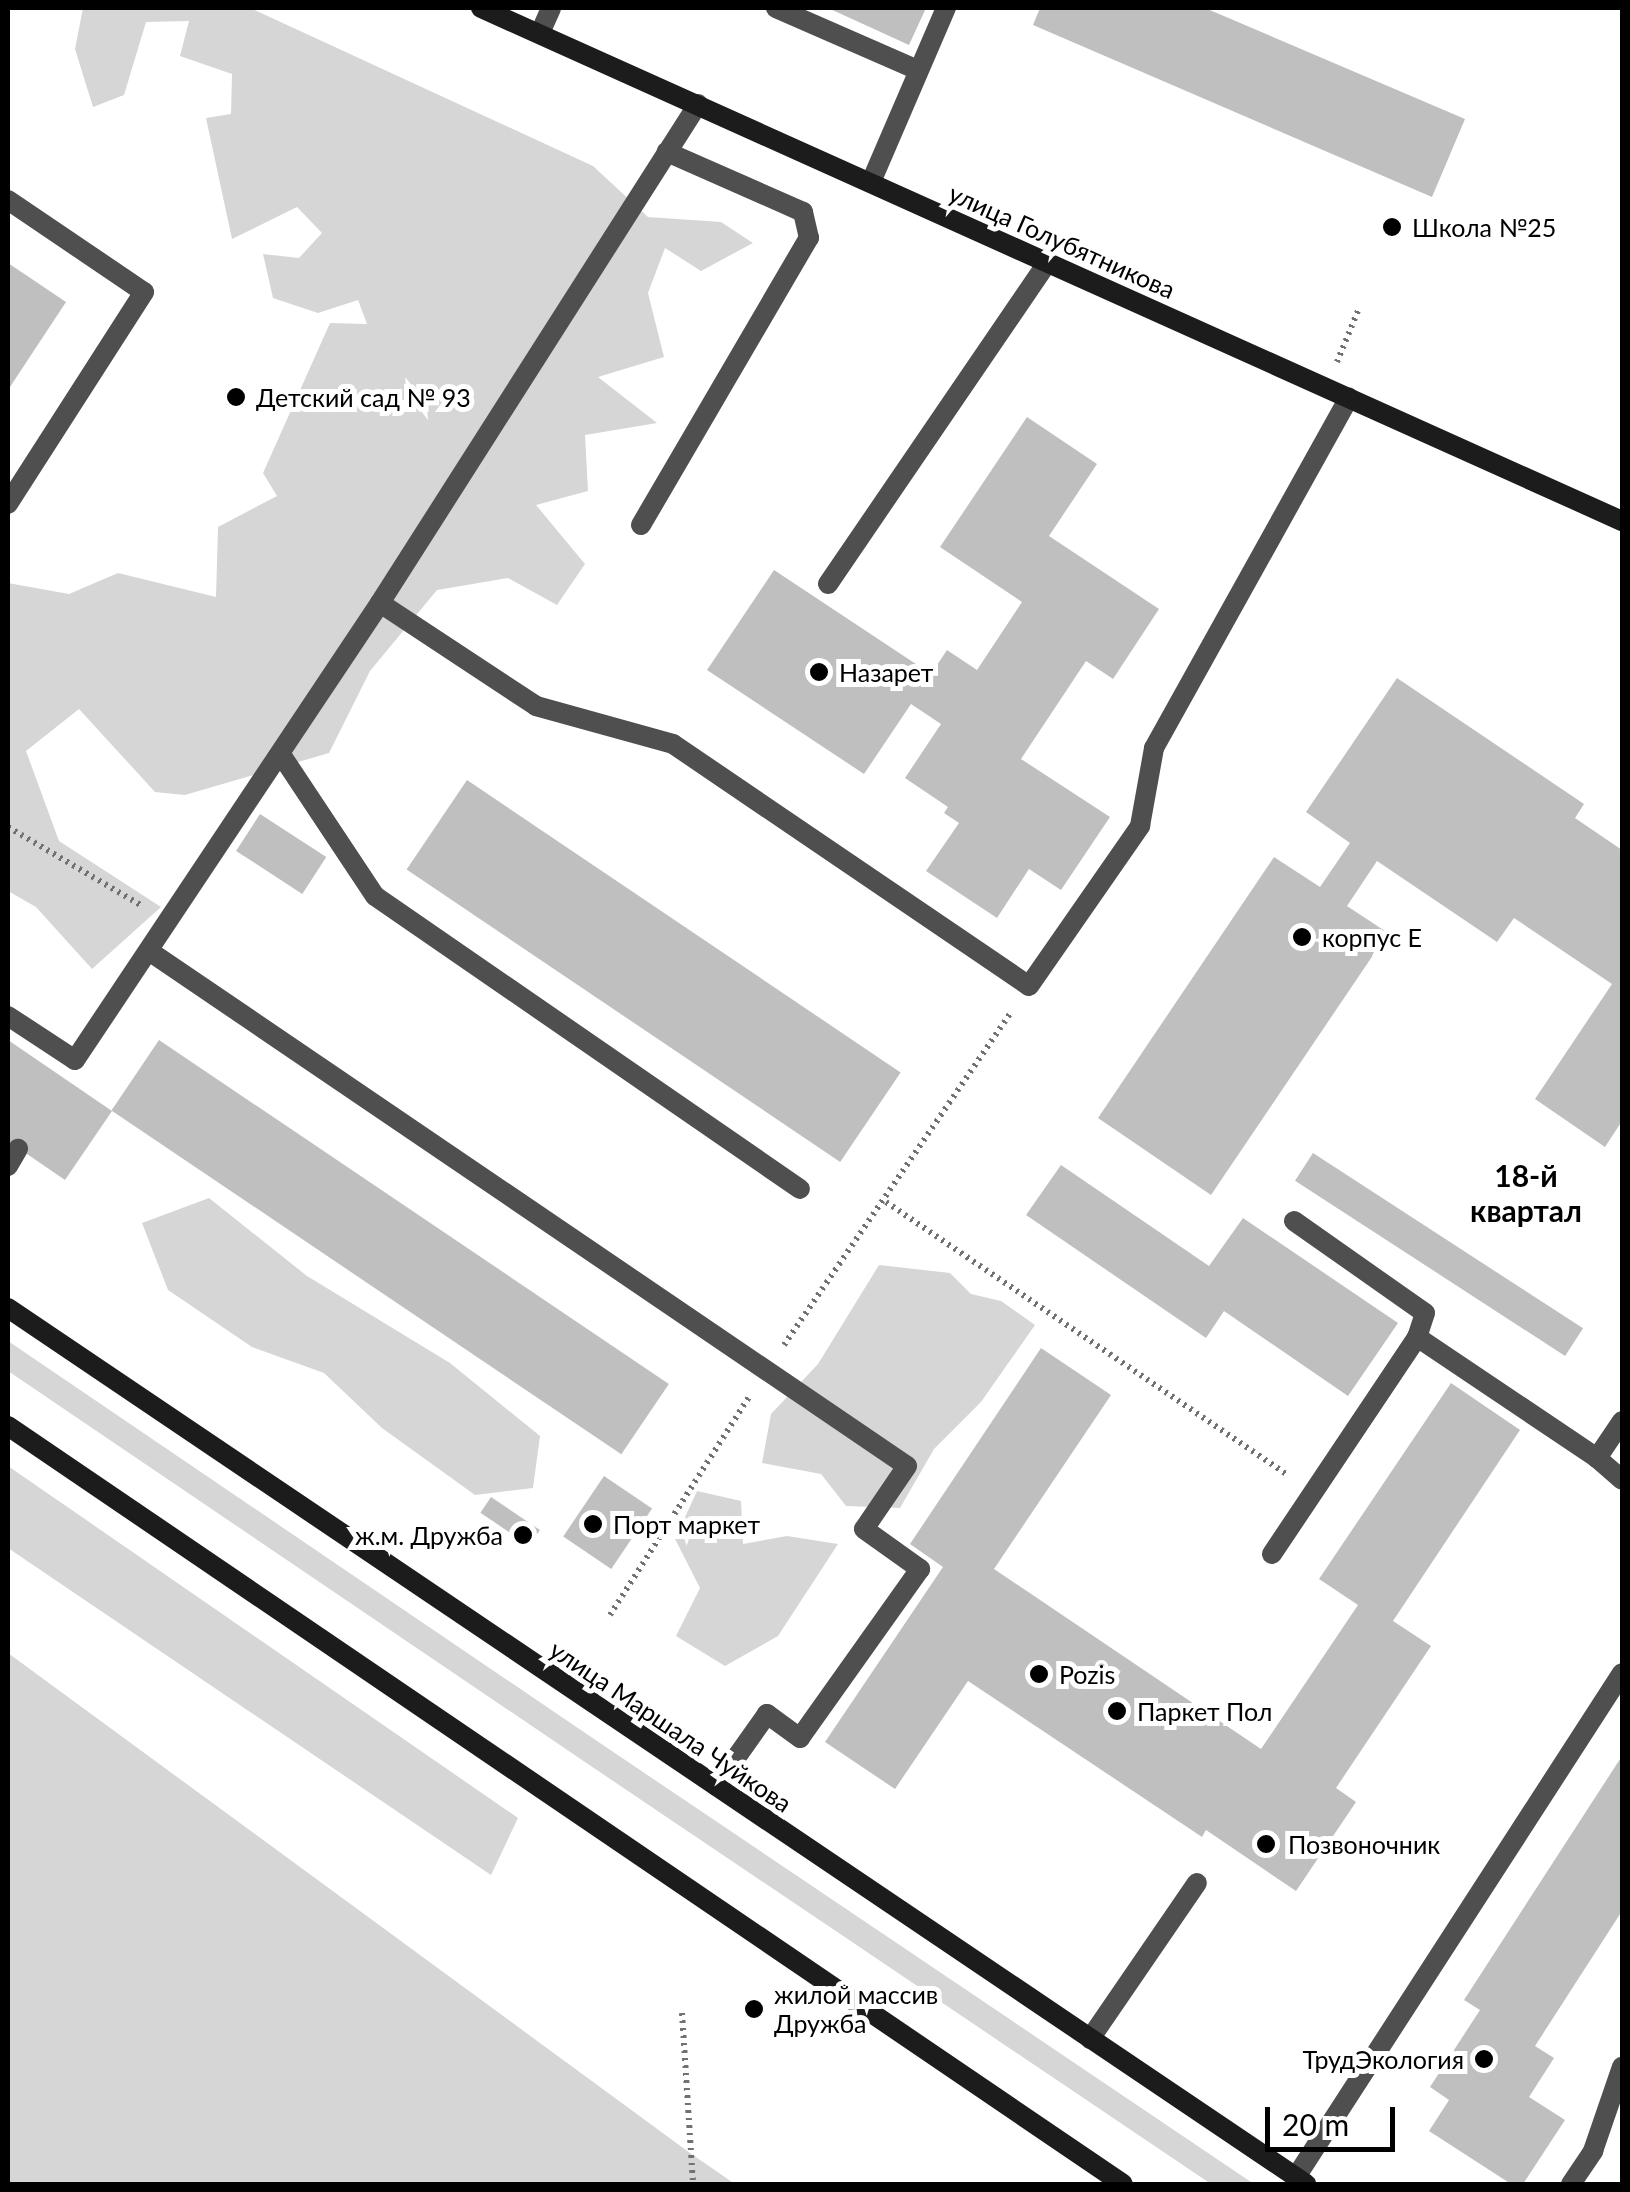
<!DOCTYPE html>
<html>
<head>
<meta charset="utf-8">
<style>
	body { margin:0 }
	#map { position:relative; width:1630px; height:2192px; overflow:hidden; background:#fff; font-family:Lato,sans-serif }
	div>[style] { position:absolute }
	.green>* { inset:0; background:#d6d6d6 }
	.building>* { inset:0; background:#bfbfbf; transform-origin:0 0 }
	.path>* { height:6px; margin-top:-3px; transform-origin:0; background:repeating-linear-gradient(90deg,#717171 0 2.5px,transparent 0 7.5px) }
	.lane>* { height:20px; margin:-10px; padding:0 10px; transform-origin:10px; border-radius:10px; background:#4f4f4f }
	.secondary>* { height:20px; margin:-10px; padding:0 10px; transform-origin:10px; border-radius:10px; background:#1c1c1c }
	.dots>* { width:28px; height:28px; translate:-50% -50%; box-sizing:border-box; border:5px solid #fff; border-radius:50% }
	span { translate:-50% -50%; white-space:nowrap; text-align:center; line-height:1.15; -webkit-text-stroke:10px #fff; paint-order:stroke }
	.poi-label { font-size:25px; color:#000 }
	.left { translate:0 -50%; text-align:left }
	.right { translate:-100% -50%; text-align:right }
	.street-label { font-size:25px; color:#000 }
	.quarter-label { font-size:30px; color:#000; font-weight:700 }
	.frame { position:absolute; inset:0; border:10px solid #000; pointer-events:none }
	.scale { position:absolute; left:1265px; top:2107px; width:130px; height:45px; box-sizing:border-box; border:5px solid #000; border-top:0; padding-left:12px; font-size:30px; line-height:35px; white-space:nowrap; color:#000; -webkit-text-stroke:8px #fff; paint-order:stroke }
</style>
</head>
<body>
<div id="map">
	<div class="green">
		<div style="clip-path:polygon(83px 8px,250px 8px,593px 166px,648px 217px,721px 222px,753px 243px,701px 271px,665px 248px,648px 293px,664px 357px,598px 377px,657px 423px,585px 435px,588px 491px,536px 505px,585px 564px,557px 605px,508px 578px,437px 590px,370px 671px,329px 753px,185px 795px,155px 792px,79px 709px,26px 751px,59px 841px,161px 907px,92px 969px,36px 907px,8px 891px,8px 583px,69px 594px,118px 573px,216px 597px,218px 527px,277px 496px,263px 473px,330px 323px,367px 324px,358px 300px,318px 313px,273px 298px,263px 254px,299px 258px,322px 233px,297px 207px,232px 239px,206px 118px,231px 114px,232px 74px,180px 56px,189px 21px,146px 22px,124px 95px,93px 107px,75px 49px)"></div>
		<div style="clip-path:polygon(209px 1198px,307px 1276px,450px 1363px,540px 1436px,533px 1488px,475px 1495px,382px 1428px,324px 1373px,252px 1347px,168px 1290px,142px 1223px)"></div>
		<div style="clip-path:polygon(879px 1265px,950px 1273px,971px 1294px,1001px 1301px,1035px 1325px,981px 1402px,934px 1449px,900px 1508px,846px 1506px,821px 1474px,762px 1463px,771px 1414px,818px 1364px)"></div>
		<div style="clip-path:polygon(8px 1341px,597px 1741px,1254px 2184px,1211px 2184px,582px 1760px,8px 1371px)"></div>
		<div style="clip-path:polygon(8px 1466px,518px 1818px,491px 1875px,8px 1548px)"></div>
		<div style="clip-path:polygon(697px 1491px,741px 1501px,743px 1544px,787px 1536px,838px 1544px,778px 1636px,725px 1666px,676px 1636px,700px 1588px,675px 1539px)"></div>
		<div style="clip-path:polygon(8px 1653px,690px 2153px,735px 2184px,8px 2184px)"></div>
	</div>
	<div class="building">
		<div style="clip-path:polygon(828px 8px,926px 8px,909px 45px)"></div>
		<div style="clip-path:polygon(1040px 8px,1205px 8px,1465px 119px,1432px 197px,1033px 25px)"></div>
		<div style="clip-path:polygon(8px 263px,66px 302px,8px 390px)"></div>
		<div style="clip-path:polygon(1027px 417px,1097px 464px,1049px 536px,1159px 609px,1113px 679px,1086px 661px,1021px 759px,1110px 817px,1061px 890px,1029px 869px,997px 918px,926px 871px,959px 823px,944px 813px,948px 807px,905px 778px,941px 724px,911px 704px,864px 774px,707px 670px,774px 570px,931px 674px,947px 650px,977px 670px,1022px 602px,940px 547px)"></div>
		<div style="clip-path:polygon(1397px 678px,1584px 804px,1575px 818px,1622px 850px,1622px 1121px,1605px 1147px,1535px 1099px,1612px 984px,1514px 918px,1497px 942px,1377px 861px,1347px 906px,1388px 933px,1211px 1195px,1098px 1118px,1274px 857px,1320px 887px,1350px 843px,1306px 812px)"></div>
		<div style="left:467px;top:780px;width:523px;height:108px;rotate:34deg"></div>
		<div style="left:260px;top:814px;width:79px;height:44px;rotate:33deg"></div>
		<div style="clip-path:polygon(8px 1040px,112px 1111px,65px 1180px,8px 1141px)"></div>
		<div style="left:159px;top:1040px;width:615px;height:85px;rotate:34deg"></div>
		<div style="left:1313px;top:1153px;width:322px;height:33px;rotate:33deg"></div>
		<div style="clip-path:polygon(1061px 1165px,1209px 1266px,1243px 1218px,1398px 1323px,1348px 1396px,1224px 1311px,1206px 1338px,1026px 1215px)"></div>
		<div style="clip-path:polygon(1041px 1348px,1111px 1395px,994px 1569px,1261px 1749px,1358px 1605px,1319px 1579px,1451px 1383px,1520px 1430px,1393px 1621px,1431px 1646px,1336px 1788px,1356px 1802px,1296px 1891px,1206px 1830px,1202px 1837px,968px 1681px,895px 1789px,825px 1742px,943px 1567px,910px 1544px)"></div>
		<div style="left:604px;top:1476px;width:58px;height:73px;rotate:34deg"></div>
		<div style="left:491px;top:1497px;width:59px;height:19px;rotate:34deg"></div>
		<div style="clip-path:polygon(1622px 1756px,1622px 1911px,1535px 2046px,1554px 2058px,1529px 2097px,1565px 2120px,1523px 2184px,1511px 2184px,1429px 2131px,1449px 2100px,1430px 2087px,1480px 2010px,1464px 2000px)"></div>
	</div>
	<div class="path">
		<div style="left:1337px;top:362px;width:58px;rotate:-67.8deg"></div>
		<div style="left:8px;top:827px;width:156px;rotate:30.5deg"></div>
		<div style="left:886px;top:1202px;width:485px;rotate:34.2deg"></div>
		<div style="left:784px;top:1345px;width:403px;rotate:-55.7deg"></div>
		<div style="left:610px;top:1615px;width:259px;rotate:-57.5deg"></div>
		<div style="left:682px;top:2013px;width:171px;rotate:86.3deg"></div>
	</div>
	<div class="lane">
		<div style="left:776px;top:8px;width:155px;rotate:23.6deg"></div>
		<div style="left:540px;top:33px;width:27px;rotate:-66deg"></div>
		<div style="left:698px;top:104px;width:592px;rotate:122.51deg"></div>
		<div style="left:380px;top:603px;width:187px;rotate:33.4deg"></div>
		<div style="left:536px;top:706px;width:142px;rotate:15.5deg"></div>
		<div style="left:673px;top:744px;width:430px;rotate:34.2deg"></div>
		<div style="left:1029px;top:986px;width:195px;rotate:-55.2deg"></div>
		<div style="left:1140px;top:826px;width:79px;rotate:-79.8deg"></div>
		<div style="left:1154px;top:748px;width:401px;rotate:-60.9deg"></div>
		<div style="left:871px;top:182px;width:189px;rotate:-66.7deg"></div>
		<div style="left:8px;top:200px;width:164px;rotate:34.1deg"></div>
		<div style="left:144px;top:292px;width:252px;rotate:122.7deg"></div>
		<div style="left:641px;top:525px;width:333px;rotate:-59.7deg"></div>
		<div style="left:809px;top:238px;width:27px;rotate:-103deg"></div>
		<div style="left:803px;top:212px;width:149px;rotate:-156.2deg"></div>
		<div style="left:828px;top:584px;width:390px;rotate:-55.7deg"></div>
		<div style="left:282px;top:756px;width:168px;rotate:56.4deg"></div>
		<div style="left:375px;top:896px;width:516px;rotate:34.58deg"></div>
		<div style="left:149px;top:951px;width:916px;rotate:34.19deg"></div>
		<div style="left:907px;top:1466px;width:76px;rotate:124.3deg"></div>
		<div style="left:864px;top:1529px;width:69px;rotate:35.5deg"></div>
		<div style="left:920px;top:1569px;width:207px;rotate:125.4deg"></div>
		<div style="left:800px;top:1738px;width:41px;rotate:-144deg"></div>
		<div style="left:767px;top:1714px;width:88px;rotate:125.3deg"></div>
		<div style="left:8px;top:1016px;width:80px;rotate:33.3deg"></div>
		<div style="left:75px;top:1060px;width:549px;rotate:-56.28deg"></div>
		<div style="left:8px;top:1166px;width:20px;rotate:-60deg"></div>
		<div style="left:1294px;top:1221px;width:160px;rotate:35.1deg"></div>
		<div style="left:1425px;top:1313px;width:25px;rotate:108deg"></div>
		<div style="left:1622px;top:1421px;width:45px;rotate:124deg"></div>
		<div style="left:1597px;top:1458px;width:33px;rotate:41deg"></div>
		<div style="left:1272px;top:1554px;width:261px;rotate:-56.2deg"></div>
		<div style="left:1417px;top:1337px;width:217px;rotate:33.9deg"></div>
		<div style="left:1090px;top:2039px;width:189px;rotate:-55.6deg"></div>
		<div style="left:1296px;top:2177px;width:600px;rotate:-57.1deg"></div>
		<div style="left:1571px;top:2184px;width:40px;rotate:-56deg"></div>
		<div style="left:1593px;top:2151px;width:89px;rotate:-71deg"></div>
	</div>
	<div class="secondary">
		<div style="left:481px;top:8px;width:1251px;rotate:24.21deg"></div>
		<div style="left:8px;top:1308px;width:1566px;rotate:34.01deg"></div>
		<div style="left:8px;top:1426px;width:1348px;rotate:34.21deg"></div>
	</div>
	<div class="dots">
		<div style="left:1392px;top:227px;background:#000"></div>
		<div style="left:236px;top:397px;background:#000"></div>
		<div style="left:819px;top:672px;background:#000"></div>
		<div style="left:1302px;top:937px;background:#000"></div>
		<div style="left:593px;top:1524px;background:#000"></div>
		<div style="left:523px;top:1535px;background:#000"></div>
		<div style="left:1039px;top:1674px;background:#000"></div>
		<div style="left:1117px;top:1711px;background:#000"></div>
		<div style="left:1266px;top:1844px;background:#000"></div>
		<div style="left:754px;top:2009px;background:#000"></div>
		<div style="left:1484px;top:2059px;background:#000"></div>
	</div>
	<div class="poi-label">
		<span class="left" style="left:1412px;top:227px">Школа №25</span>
		<span class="left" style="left:256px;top:397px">Детский сад № 93</span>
		<span class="left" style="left:839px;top:672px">Назарет</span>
		<span class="left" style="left:1322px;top:937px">корпус Е</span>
		<span class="left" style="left:613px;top:1524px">Порт маркет</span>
		<span class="right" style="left:503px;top:1535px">ж.м. Дружба</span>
		<span class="left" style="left:1059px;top:1674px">Pozis</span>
		<span class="left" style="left:1137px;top:1711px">Паркет Пол</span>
		<span class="left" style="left:1288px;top:1844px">Позвоночник</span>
		<span class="left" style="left:774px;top:2009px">жилой массив<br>Дружба</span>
		<span class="right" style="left:1464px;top:2059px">ТрудЭкология</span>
	</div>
	<div class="street-label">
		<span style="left:1062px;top:241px;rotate:24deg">улица Голубятникова</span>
		<span style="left:671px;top:1726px;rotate:34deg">улица Маршала Чуйкова</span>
	</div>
	<div class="quarter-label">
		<span style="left:1526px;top:1192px">18-й<br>квартал</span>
	</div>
	<div class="frame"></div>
	<div class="scale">20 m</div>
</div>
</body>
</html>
